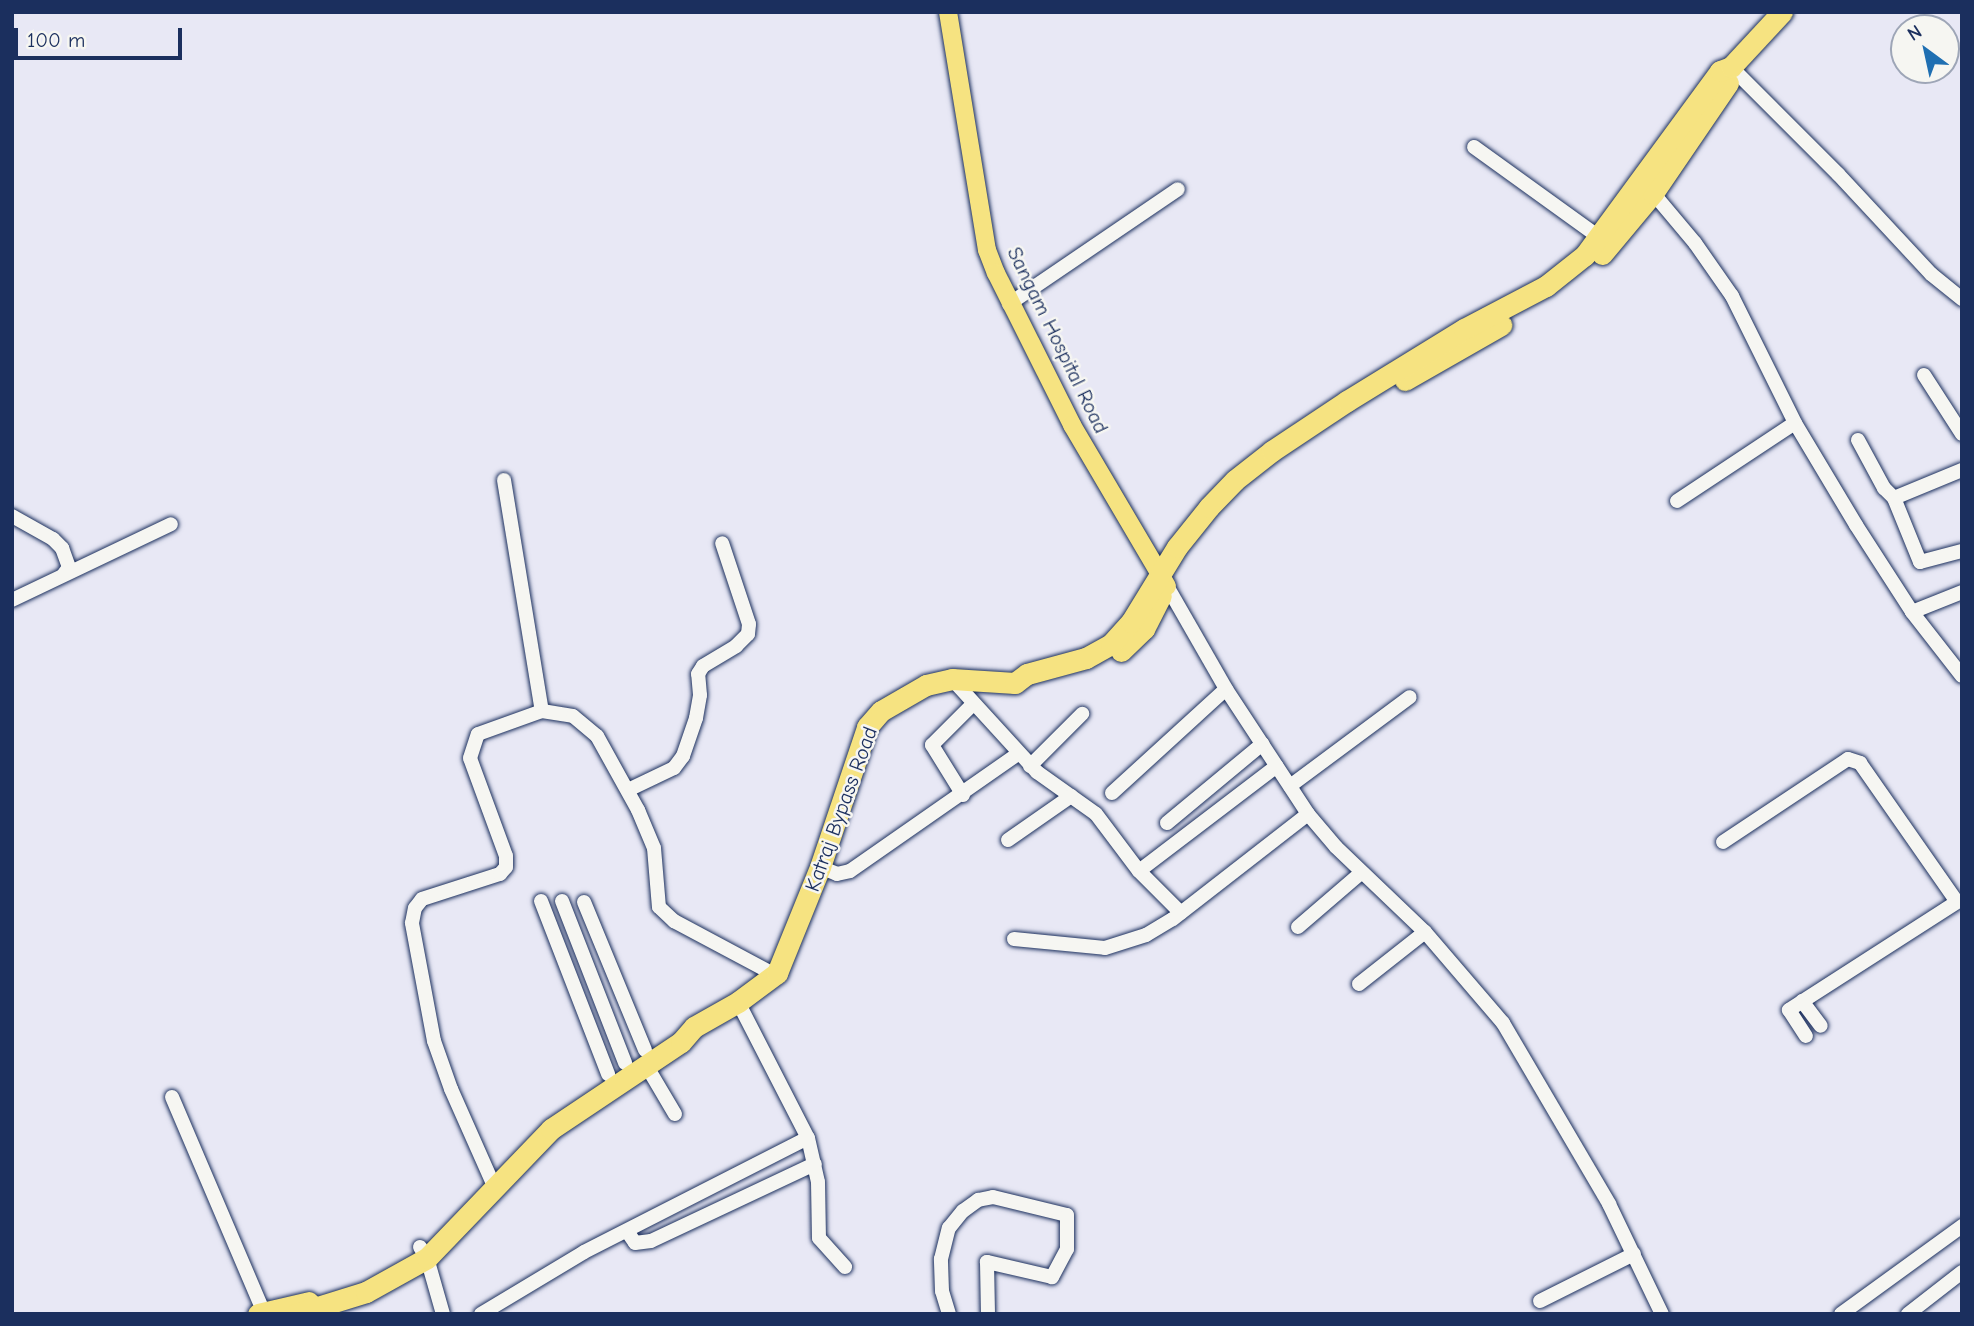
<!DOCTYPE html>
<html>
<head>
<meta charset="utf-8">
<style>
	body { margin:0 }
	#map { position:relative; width:1974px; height:1326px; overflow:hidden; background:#e8e8f5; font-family:"Comic Neue",sans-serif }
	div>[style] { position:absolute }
	.roads { filter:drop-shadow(0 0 2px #1b2f5e) drop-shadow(0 0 2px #1b2f5e) }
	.minor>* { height:14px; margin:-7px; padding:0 7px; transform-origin:7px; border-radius:7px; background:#f6f6f2 }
	.major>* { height:18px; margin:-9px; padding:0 9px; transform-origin:9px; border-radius:9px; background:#f6e381 }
	.highway>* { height:21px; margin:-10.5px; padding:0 10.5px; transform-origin:10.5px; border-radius:10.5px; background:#f6e381 }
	span { translate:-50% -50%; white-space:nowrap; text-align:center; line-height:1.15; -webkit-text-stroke:5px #f6f6f2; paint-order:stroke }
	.street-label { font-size:21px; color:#1b2f5e }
	.frame { position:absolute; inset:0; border:14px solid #1b2f5e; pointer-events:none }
	.north { position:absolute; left:1890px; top:14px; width:70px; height:70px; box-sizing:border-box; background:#f6f6f2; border:2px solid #9ea6b7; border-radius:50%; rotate:327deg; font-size:19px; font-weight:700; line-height:28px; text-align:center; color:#1b2f5e }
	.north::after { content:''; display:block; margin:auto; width:24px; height:32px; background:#1f6fb2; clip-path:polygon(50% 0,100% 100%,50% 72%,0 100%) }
	.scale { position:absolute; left:14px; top:28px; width:168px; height:32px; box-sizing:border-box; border:4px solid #1b2f5e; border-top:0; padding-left:9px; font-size:21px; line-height:24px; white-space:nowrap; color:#1b2f5e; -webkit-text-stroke:5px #f6f6f2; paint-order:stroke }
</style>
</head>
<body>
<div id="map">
	<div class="roads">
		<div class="minor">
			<div style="left:1731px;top:67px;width:151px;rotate:45deg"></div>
			<div style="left:1838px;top:174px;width:137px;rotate:47.1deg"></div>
			<div style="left:1931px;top:274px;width:40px;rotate:39deg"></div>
			<div style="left:1474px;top:147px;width:159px;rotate:35.8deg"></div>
			<div style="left:1653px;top:193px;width:65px;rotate:50deg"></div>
			<div style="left:1695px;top:243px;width:65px;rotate:55.1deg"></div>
			<div style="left:1732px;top:296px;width:142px;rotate:63.6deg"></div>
			<div style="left:1795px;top:423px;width:119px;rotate:59.1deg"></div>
			<div style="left:1856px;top:525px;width:103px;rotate:57.2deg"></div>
			<div style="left:1912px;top:612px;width:81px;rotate:52deg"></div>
			<div style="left:1009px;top:304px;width:204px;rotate:-34.2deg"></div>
			<div style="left:1924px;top:375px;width:70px;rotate:57.2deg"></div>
			<div style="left:1858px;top:440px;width:55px;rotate:61.6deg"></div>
			<div style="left:1884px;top:488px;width:14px;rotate:45deg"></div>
			<div style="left:1894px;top:498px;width:74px;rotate:-22.4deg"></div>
			<div style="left:504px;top:480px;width:234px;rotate:80.7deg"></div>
			<div style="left:1894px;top:498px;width:69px;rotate:67.9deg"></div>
			<div style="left:1920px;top:562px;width:43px;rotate:-14.7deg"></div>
			<div style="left:1677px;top:501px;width:141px;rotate:-33.5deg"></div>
			<div style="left:12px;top:516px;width:47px;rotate:29.3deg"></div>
			<div style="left:53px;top:539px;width:13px;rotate:45deg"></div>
			<div style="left:62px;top:548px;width:20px;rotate:70deg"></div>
			<div style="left:69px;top:567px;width:9px;rotate:126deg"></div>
			<div style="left:1167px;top:586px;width:119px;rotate:60.2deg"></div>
			<div style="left:1226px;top:689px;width:149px;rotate:56.7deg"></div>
			<div style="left:1308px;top:814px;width:43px;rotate:49.7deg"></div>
			<div style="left:1336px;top:847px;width:123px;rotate:43.7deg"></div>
			<div style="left:1425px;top:932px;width:120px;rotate:49.4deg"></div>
			<div style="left:1503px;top:1023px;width:210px;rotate:59.6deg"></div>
			<div style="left:1609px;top:1204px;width:122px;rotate:64.3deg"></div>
			<div style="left:12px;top:600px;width:176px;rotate:-25.5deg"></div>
			<div style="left:1912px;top:612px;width:54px;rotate:-21.8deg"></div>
			<div style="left:952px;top:679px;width:126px;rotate:47.6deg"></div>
			<div style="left:1037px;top:772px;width:72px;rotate:35.4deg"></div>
			<div style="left:1096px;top:814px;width:71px;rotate:53deg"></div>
			<div style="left:1139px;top:871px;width:59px;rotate:45deg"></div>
			<div style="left:1030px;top:766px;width:74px;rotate:-45deg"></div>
			<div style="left:1290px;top:786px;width:149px;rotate:-36.6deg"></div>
			<div style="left:628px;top:790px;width:51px;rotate:-25.6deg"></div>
			<div style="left:674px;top:768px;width:15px;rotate:-53deg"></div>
			<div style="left:683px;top:756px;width:40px;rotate:-71.1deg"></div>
			<div style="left:696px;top:718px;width:23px;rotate:-80deg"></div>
			<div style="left:700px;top:695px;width:21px;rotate:-95deg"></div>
			<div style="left:698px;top:674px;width:9px;rotate:-58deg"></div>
			<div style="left:703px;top:666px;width:39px;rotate:-31deg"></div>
			<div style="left:736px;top:646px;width:17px;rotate:-45deg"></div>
			<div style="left:748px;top:634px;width:10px;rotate:-84deg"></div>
			<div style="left:749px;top:624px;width:85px;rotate:-108.4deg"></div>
			<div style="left:1112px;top:793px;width:154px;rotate:-42.4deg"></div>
			<div style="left:963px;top:795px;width:59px;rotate:-121.8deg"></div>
			<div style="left:932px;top:745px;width:58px;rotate:-45deg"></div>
			<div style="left:1167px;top:823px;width:124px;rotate:-39.7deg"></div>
			<div style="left:1008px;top:840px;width:77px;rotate:-34.9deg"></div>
			<div style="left:1723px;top:842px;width:150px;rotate:-33.6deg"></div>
			<div style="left:1848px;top:759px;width:13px;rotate:18deg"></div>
			<div style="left:1860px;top:763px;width:169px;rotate:55.1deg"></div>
			<div style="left:1957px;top:902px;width:200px;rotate:147.3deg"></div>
			<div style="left:1789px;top:1010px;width:31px;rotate:57deg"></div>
			<div style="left:820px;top:867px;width:18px;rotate:22deg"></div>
			<div style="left:837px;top:874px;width:13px;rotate:-13deg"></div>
			<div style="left:850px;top:871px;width:205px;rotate:-34.9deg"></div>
			<div style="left:1139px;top:871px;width:173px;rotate:-37.3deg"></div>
			<div style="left:541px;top:901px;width:186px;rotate:68.8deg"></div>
			<div style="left:562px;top:901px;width:174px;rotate:68.7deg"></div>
			<div style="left:584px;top:902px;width:160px;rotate:67.6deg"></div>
			<div style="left:1298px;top:927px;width:84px;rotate:-40.7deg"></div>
			<div style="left:1014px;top:939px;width:91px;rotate:5.6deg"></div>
			<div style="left:1105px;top:948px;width:43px;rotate:-17.6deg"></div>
			<div style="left:1146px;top:935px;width:31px;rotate:-31deg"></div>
			<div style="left:1173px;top:919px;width:171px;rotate:-37.9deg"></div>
			<div style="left:1359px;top:984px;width:84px;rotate:-38.2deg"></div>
			<div style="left:1802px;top:1001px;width:31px;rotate:53deg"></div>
			<div style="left:738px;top:1002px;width:153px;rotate:62.8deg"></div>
			<div style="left:808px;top:1138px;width:45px;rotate:77.2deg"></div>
			<div style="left:818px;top:1182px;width:56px;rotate:89deg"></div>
			<div style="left:819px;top:1238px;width:39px;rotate:48deg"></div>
			<div style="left:646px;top:1065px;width:57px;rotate:59.4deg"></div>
			<div style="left:172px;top:1097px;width:235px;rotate:66.9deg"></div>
			<div style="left:494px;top:1186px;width:106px;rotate:-113.9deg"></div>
			<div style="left:451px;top:1089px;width:51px;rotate:-109.5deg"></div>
			<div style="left:434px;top:1041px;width:120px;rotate:-100.6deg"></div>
			<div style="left:412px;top:923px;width:15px;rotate:-79deg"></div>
			<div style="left:415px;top:908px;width:11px;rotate:-52deg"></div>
			<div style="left:422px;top:899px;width:82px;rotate:-17.8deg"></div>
			<div style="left:500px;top:874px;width:9px;rotate:-49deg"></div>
			<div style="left:506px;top:867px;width:11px;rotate:-90deg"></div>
			<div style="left:506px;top:856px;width:104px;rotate:-110.2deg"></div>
			<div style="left:470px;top:758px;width:25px;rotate:-72deg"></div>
			<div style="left:478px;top:734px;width:68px;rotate:-19.8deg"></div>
			<div style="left:542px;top:711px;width:31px;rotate:9deg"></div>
			<div style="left:573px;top:716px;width:31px;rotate:40deg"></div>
			<div style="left:597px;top:736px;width:85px;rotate:61deg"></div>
			<div style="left:638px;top:810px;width:41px;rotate:67.2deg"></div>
			<div style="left:654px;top:848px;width:59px;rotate:85.2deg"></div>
			<div style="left:659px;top:907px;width:21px;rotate:43deg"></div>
			<div style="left:674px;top:921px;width:115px;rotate:28.1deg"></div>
			<div style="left:627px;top:1231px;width:14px;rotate:56deg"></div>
			<div style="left:635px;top:1243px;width:16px;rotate:-7deg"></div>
			<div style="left:651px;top:1241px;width:181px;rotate:-25.2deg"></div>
			<div style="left:420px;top:1247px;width:13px;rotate:58deg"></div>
			<div style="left:427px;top:1258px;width:58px;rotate:74.1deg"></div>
			<div style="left:1540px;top:1301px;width:105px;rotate:-26.6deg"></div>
			<div style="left:481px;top:1314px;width:120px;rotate:-31deg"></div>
			<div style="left:584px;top:1252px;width:251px;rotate:-27deg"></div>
			<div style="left:949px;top:1314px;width:24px;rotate:-107deg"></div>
			<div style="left:942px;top:1291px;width:32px;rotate:-92deg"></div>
			<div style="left:941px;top:1259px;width:32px;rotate:-76deg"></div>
			<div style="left:949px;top:1228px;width:22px;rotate:-51deg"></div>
			<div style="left:963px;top:1211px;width:19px;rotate:-36deg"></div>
			<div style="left:978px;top:1200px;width:15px;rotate:-11deg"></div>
			<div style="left:993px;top:1197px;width:76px;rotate:13.7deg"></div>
			<div style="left:1067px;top:1215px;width:34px;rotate:90deg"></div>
			<div style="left:1067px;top:1249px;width:32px;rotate:118deg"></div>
			<div style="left:1052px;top:1277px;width:67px;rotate:-167deg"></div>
			<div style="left:987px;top:1262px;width:52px;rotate:88.9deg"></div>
			<div style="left:1841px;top:1314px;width:150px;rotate:-36deg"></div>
			<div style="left:1908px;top:1314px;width:68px;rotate:-37.9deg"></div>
		</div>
		<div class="major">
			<div style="left:948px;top:12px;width:241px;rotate:80.7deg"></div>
			<div style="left:987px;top:250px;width:25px;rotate:69deg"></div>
			<div style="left:996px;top:273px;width:170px;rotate:63.4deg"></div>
			<div style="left:1072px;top:425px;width:187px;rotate:59.5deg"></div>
		</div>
		<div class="highway">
			<div style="left:1602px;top:254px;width:80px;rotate:-50.1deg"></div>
			<div style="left:1653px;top:193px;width:133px;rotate:-55.7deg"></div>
			<div style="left:1405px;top:380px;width:111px;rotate:-29.8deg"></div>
			<div style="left:1121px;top:651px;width:32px;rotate:-44deg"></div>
			<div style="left:1144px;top:629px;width:37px;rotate:-63deg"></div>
			<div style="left:258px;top:1314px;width:52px;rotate:-13.2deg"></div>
			<div style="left:295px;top:1314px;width:74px;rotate:-17.2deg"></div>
			<div style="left:366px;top:1292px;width:70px;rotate:-29.1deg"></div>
			<div style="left:427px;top:1258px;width:179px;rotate:-46.1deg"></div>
			<div style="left:551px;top:1129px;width:156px;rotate:-33.8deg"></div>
			<div style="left:681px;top:1042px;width:20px;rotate:-49deg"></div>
			<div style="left:694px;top:1027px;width:51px;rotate:-29.6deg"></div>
			<div style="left:738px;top:1002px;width:49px;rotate:-36.6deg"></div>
			<div style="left:777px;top:973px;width:114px;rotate:-67.9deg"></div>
			<div style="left:820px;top:867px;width:148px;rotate:-71.4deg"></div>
			<div style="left:867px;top:727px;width:21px;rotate:-49deg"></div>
			<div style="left:881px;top:711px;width:52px;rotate:-30deg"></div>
			<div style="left:926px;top:685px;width:27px;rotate:-13deg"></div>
			<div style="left:952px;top:679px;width:63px;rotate:3.6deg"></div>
			<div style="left:1015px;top:683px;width:15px;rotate:-37deg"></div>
			<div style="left:1027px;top:674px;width:61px;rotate:-15.2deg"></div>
			<div style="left:1086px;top:658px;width:29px;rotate:-29deg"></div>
			<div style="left:1111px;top:644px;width:30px;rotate:-48deg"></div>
			<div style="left:1131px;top:622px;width:88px;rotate:-58.5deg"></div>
			<div style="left:1177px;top:547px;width:51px;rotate:-51.3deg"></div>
			<div style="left:1209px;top:507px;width:37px;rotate:-46deg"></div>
			<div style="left:1235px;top:480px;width:47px;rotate:-38.1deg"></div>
			<div style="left:1272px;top:451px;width:90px;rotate:-33.7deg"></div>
			<div style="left:1347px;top:401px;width:137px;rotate:-31.6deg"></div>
			<div style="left:1464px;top:329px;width:93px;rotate:-27.7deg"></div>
			<div style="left:1546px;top:286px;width:50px;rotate:-38.5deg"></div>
			<div style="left:1585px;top:255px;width:228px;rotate:-53.7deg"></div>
			<div style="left:1720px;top:71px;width:12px;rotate:-20deg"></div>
			<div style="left:1731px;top:67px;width:75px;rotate:-47.2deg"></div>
		</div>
	</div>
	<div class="street-label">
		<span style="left:1058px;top:340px;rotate:64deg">Sangam Hospital Road</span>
		<span style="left:841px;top:809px;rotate:-70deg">Katraj Bypass Road</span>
	</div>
	<div class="frame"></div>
	<div class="north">N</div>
	<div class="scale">100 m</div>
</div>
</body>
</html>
